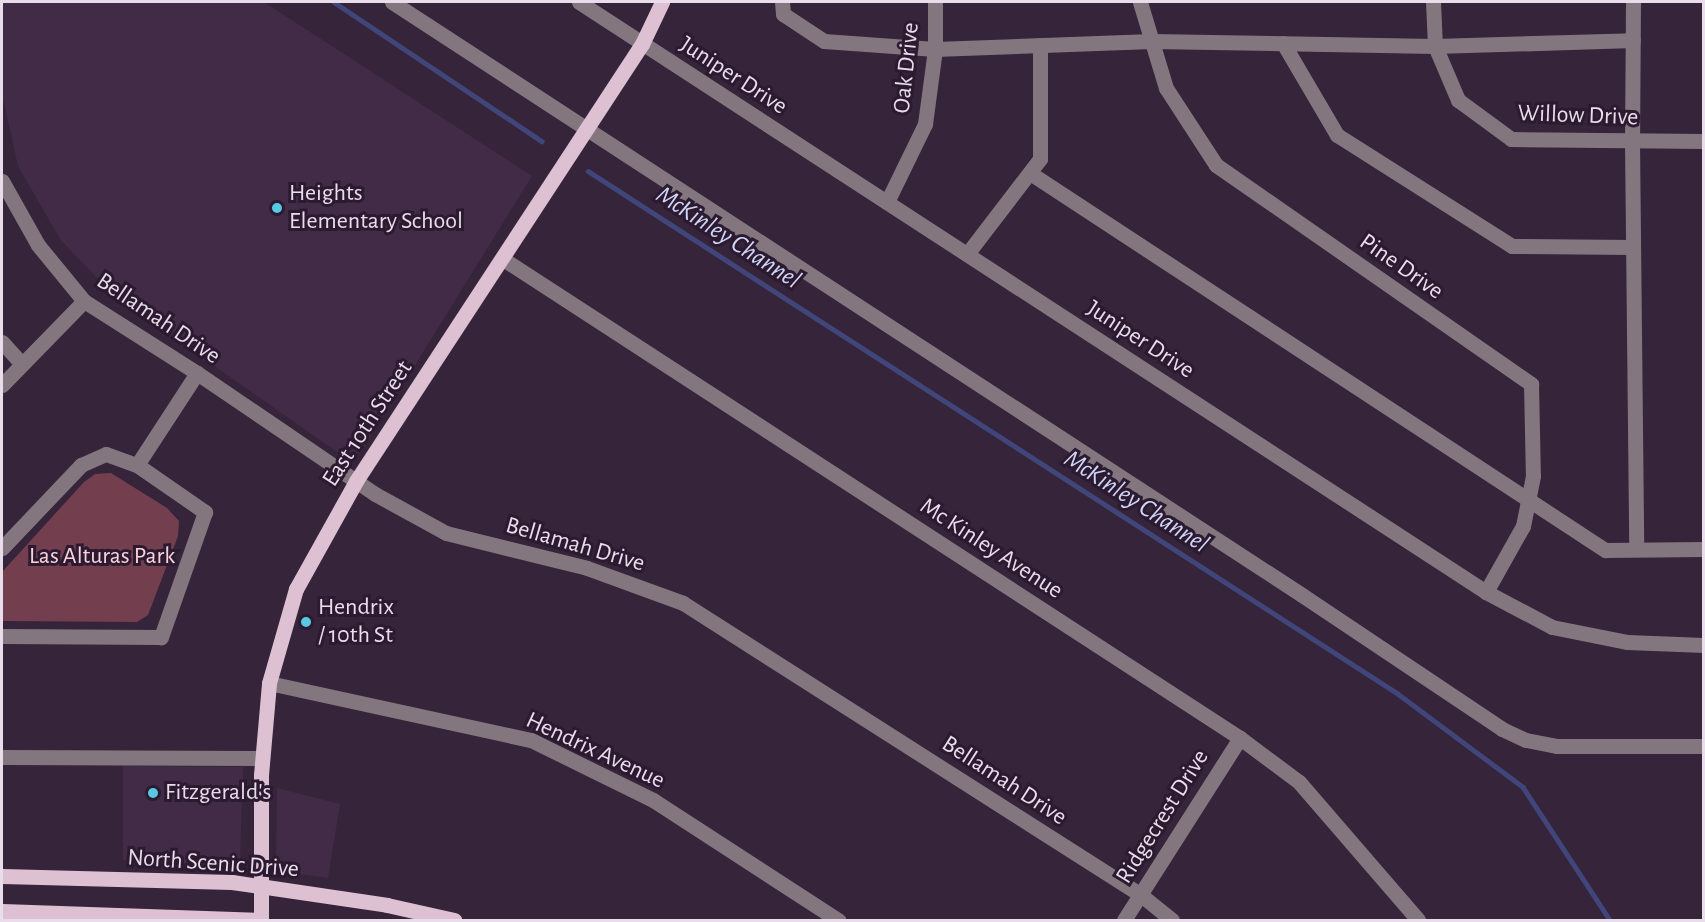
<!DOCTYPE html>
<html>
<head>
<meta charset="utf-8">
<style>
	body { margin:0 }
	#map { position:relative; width:1705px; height:922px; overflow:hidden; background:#36243a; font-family:"Alegreya Sans",sans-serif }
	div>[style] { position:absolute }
	.built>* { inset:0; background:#422b47 }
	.green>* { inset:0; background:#733f4e }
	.stream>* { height:4.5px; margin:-2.25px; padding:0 2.25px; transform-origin:2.25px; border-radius:2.25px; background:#40457a }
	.minor>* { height:15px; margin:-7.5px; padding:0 7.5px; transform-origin:7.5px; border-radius:7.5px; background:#84767e }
	.major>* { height:15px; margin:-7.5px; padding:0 7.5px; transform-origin:7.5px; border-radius:7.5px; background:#ddc1d2 }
	.dots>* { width:16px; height:16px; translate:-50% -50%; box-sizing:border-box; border:3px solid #2c1a30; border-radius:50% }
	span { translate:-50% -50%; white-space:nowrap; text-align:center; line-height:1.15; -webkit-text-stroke:6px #2c1a30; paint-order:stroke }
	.street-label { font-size:24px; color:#e9ddec }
	.poi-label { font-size:24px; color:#e9ddec }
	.left { translate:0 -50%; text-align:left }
	.park-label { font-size:24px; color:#fbd2dc }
	.water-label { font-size:26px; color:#cfd5f7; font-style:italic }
	.frame { position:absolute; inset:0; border:3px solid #e9ddec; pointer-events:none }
</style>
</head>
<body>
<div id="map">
	<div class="built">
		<div style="clip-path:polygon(2px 2px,264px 2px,532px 176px,360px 454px,344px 457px,112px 294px,60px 239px,18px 166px,2px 94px)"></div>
		<div style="clip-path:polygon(123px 766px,243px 767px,240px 862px,235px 868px,123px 860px)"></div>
		<div style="clip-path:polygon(277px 788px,340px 804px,328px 878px,283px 872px,276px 867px)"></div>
	</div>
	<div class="green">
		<div style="clip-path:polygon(111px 473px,167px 508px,179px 521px,178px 536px,148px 615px,137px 622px,2px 621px,2px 572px,84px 482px,95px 474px)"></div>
	</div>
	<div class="stream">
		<div style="left:334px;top:2px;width:250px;rotate:33.8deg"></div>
		<div style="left:588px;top:171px;width:963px;rotate:32.83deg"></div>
		<div style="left:1397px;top:693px;width:157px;rotate:36.7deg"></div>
		<div style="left:1523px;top:787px;width:159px;rotate:56.8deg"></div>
	</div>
	<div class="minor">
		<div style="left:392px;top:2px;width:1086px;rotate:33.09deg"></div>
		<div style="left:1302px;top:595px;width:241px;rotate:33.8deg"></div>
		<div style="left:1502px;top:729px;width:26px;rotate:25deg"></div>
		<div style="left:1526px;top:740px;width:32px;rotate:11deg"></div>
		<div style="left:1557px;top:746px;width:147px"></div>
		<div style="left:579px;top:2px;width:1082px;rotate:33.04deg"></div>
		<div style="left:1486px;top:592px;width:75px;rotate:27.9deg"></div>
		<div style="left:1552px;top:627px;width:76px;rotate:11.3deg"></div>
		<div style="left:1627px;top:642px;width:77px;rotate:2.2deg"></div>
		<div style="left:782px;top:2px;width:12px;rotate:85deg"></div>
		<div style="left:783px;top:14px;width:49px;rotate:33.4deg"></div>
		<div style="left:824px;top:41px;width:111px;rotate:4.1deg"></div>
		<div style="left:935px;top:49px;width:217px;rotate:-2.1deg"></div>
		<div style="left:1152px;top:41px;width:283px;rotate:1deg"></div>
		<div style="left:1435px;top:46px;width:198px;rotate:-1.7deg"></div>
		<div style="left:1140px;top:2px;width:90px;rotate:73.2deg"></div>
		<div style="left:1166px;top:88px;width:92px;rotate:57deg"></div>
		<div style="left:1216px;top:165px;width:384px;rotate:34.8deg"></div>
		<div style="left:1531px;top:384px;width:92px;rotate:88.8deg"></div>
		<div style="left:1533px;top:476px;width:51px;rotate:101.3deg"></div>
		<div style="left:1523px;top:526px;width:76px;rotate:119.3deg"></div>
		<div style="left:1433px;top:2px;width:44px;rotate:87.4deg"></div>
		<div style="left:1435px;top:46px;width:59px;rotate:66.9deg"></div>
		<div style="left:1458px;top:100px;width:66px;rotate:36.3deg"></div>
		<div style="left:1511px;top:139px;width:193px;rotate:0.6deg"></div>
		<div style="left:1633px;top:2px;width:139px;rotate:90.4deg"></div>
		<div style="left:1632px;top:141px;width:408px;rotate:89.4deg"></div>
		<div style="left:1283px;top:43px;width:107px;rotate:59.6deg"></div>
		<div style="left:1337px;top:135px;width:207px;rotate:32.4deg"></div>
		<div style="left:1512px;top:246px;width:121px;rotate:0.5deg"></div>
		<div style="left:1030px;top:173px;width:688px;rotate:33.25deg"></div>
		<div style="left:1605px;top:550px;width:99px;rotate:-0.6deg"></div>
		<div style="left:2px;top:181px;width:73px;rotate:60.6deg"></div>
		<div style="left:38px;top:245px;width:72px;rotate:50.6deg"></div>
		<div style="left:84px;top:301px;width:134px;rotate:32.5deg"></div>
		<div style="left:197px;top:373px;width:215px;rotate:34.2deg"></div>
		<div style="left:375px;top:494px;width:81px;rotate:28.8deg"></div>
		<div style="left:446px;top:533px;width:145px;rotate:13.9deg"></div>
		<div style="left:587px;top:568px;width:102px;rotate:20deg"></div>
		<div style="left:683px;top:603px;width:543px;rotate:32.52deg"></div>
		<div style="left:1141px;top:895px;width:40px;rotate:39deg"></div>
		<div style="left:887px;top:202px;width:87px;rotate:-64deg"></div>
		<div style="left:925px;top:124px;width:76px;rotate:-82.4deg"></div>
		<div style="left:935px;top:49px;width:47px;rotate:-90deg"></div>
		<div style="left:967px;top:254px;width:120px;rotate:-52.5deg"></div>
		<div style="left:1040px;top:159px;width:114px;rotate:-90deg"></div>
		<div style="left:503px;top:259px;width:879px;rotate:33.02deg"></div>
		<div style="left:1240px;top:738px;width:74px;rotate:36.7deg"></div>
		<div style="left:1299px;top:782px;width:182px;rotate:49.2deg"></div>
		<div style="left:2px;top:342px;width:30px;rotate:48deg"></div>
		<div style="left:2px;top:385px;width:117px;rotate:-45.7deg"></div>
		<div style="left:137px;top:465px;width:110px;rotate:-56.9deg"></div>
		<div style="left:2px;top:548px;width:115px;rotate:-46.4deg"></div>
		<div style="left:81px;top:465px;width:27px;rotate:-24deg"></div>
		<div style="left:106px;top:454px;width:33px;rotate:20deg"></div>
		<div style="left:137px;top:465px;width:83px;rotate:34.7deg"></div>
		<div style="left:205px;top:512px;width:133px;rotate:109.4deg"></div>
		<div style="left:161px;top:637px;width:159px;rotate:-179.6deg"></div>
		<div style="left:269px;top:683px;width:268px;rotate:12.3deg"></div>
		<div style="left:531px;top:740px;width:136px;rotate:26.2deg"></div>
		<div style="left:653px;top:800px;width:221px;rotate:33deg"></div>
		<div style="left:2px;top:757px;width:260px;rotate:0.2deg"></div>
		<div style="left:1124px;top:920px;width:216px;rotate:-57.5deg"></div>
	</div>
	<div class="major">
		<div style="left:2px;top:876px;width:230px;rotate:1.5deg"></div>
		<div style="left:232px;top:882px;width:157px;rotate:8.4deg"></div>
		<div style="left:387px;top:905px;width:69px;rotate:12.6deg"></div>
		<div style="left:2px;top:911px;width:259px;rotate:2deg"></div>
		<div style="left:261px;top:920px;width:145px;rotate:-90deg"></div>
		<div style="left:261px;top:775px;width:92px;rotate:-85deg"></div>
		<div style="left:269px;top:683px;width:98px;rotate:-74deg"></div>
		<div style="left:296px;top:589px;width:124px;rotate:-60.9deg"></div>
		<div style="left:356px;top:481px;width:522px;rotate:-56.8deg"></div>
		<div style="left:642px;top:44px;width:47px;rotate:-64.5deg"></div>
	</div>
	<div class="dots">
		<div style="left:277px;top:208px;background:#57c9e3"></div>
		<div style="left:306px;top:622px;background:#57c9e3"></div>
		<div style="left:153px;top:793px;background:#57c9e3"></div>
	</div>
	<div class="street-label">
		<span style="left:907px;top:68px;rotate:-84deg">Oak Drive</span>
		<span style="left:733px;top:76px;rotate:33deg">Juniper Drive</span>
		<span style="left:1578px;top:116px;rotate:2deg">Willow Drive</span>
		<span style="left:1401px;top:267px;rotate:35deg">Pine Drive</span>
		<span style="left:158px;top:319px;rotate:34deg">Bellamah Drive</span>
		<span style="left:1140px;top:340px;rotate:33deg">Juniper Drive</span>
		<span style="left:368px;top:424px;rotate:-57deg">East 10th Street</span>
		<span style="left:575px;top:545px;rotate:16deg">Bellamah Drive</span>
		<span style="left:991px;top:549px;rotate:33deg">Mc Kinley Avenue</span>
		<span style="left:595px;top:751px;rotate:25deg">Hendrix Avenue</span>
		<span style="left:1004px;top:781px;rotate:33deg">Bellamah Drive</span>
		<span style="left:1163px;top:817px;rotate:-58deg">Ridgecrest Drive</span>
		<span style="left:213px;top:864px;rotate:4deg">North Scenic Drive</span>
	</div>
	<div class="poi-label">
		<span class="left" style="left:289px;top:208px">Heights<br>Elementary School</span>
		<span class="left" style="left:318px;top:622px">Hendrix<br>/ 10th St</span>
		<span class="left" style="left:165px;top:793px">Fitzgerald's</span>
	</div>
	<div class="park-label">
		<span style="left:102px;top:557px">Las Alturas Park</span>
	</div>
	<div class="water-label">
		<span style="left:728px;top:238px;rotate:33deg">McKinley Channel</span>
		<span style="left:1136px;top:502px;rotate:33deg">McKinley Channel</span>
	</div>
	<div class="frame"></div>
</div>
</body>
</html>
